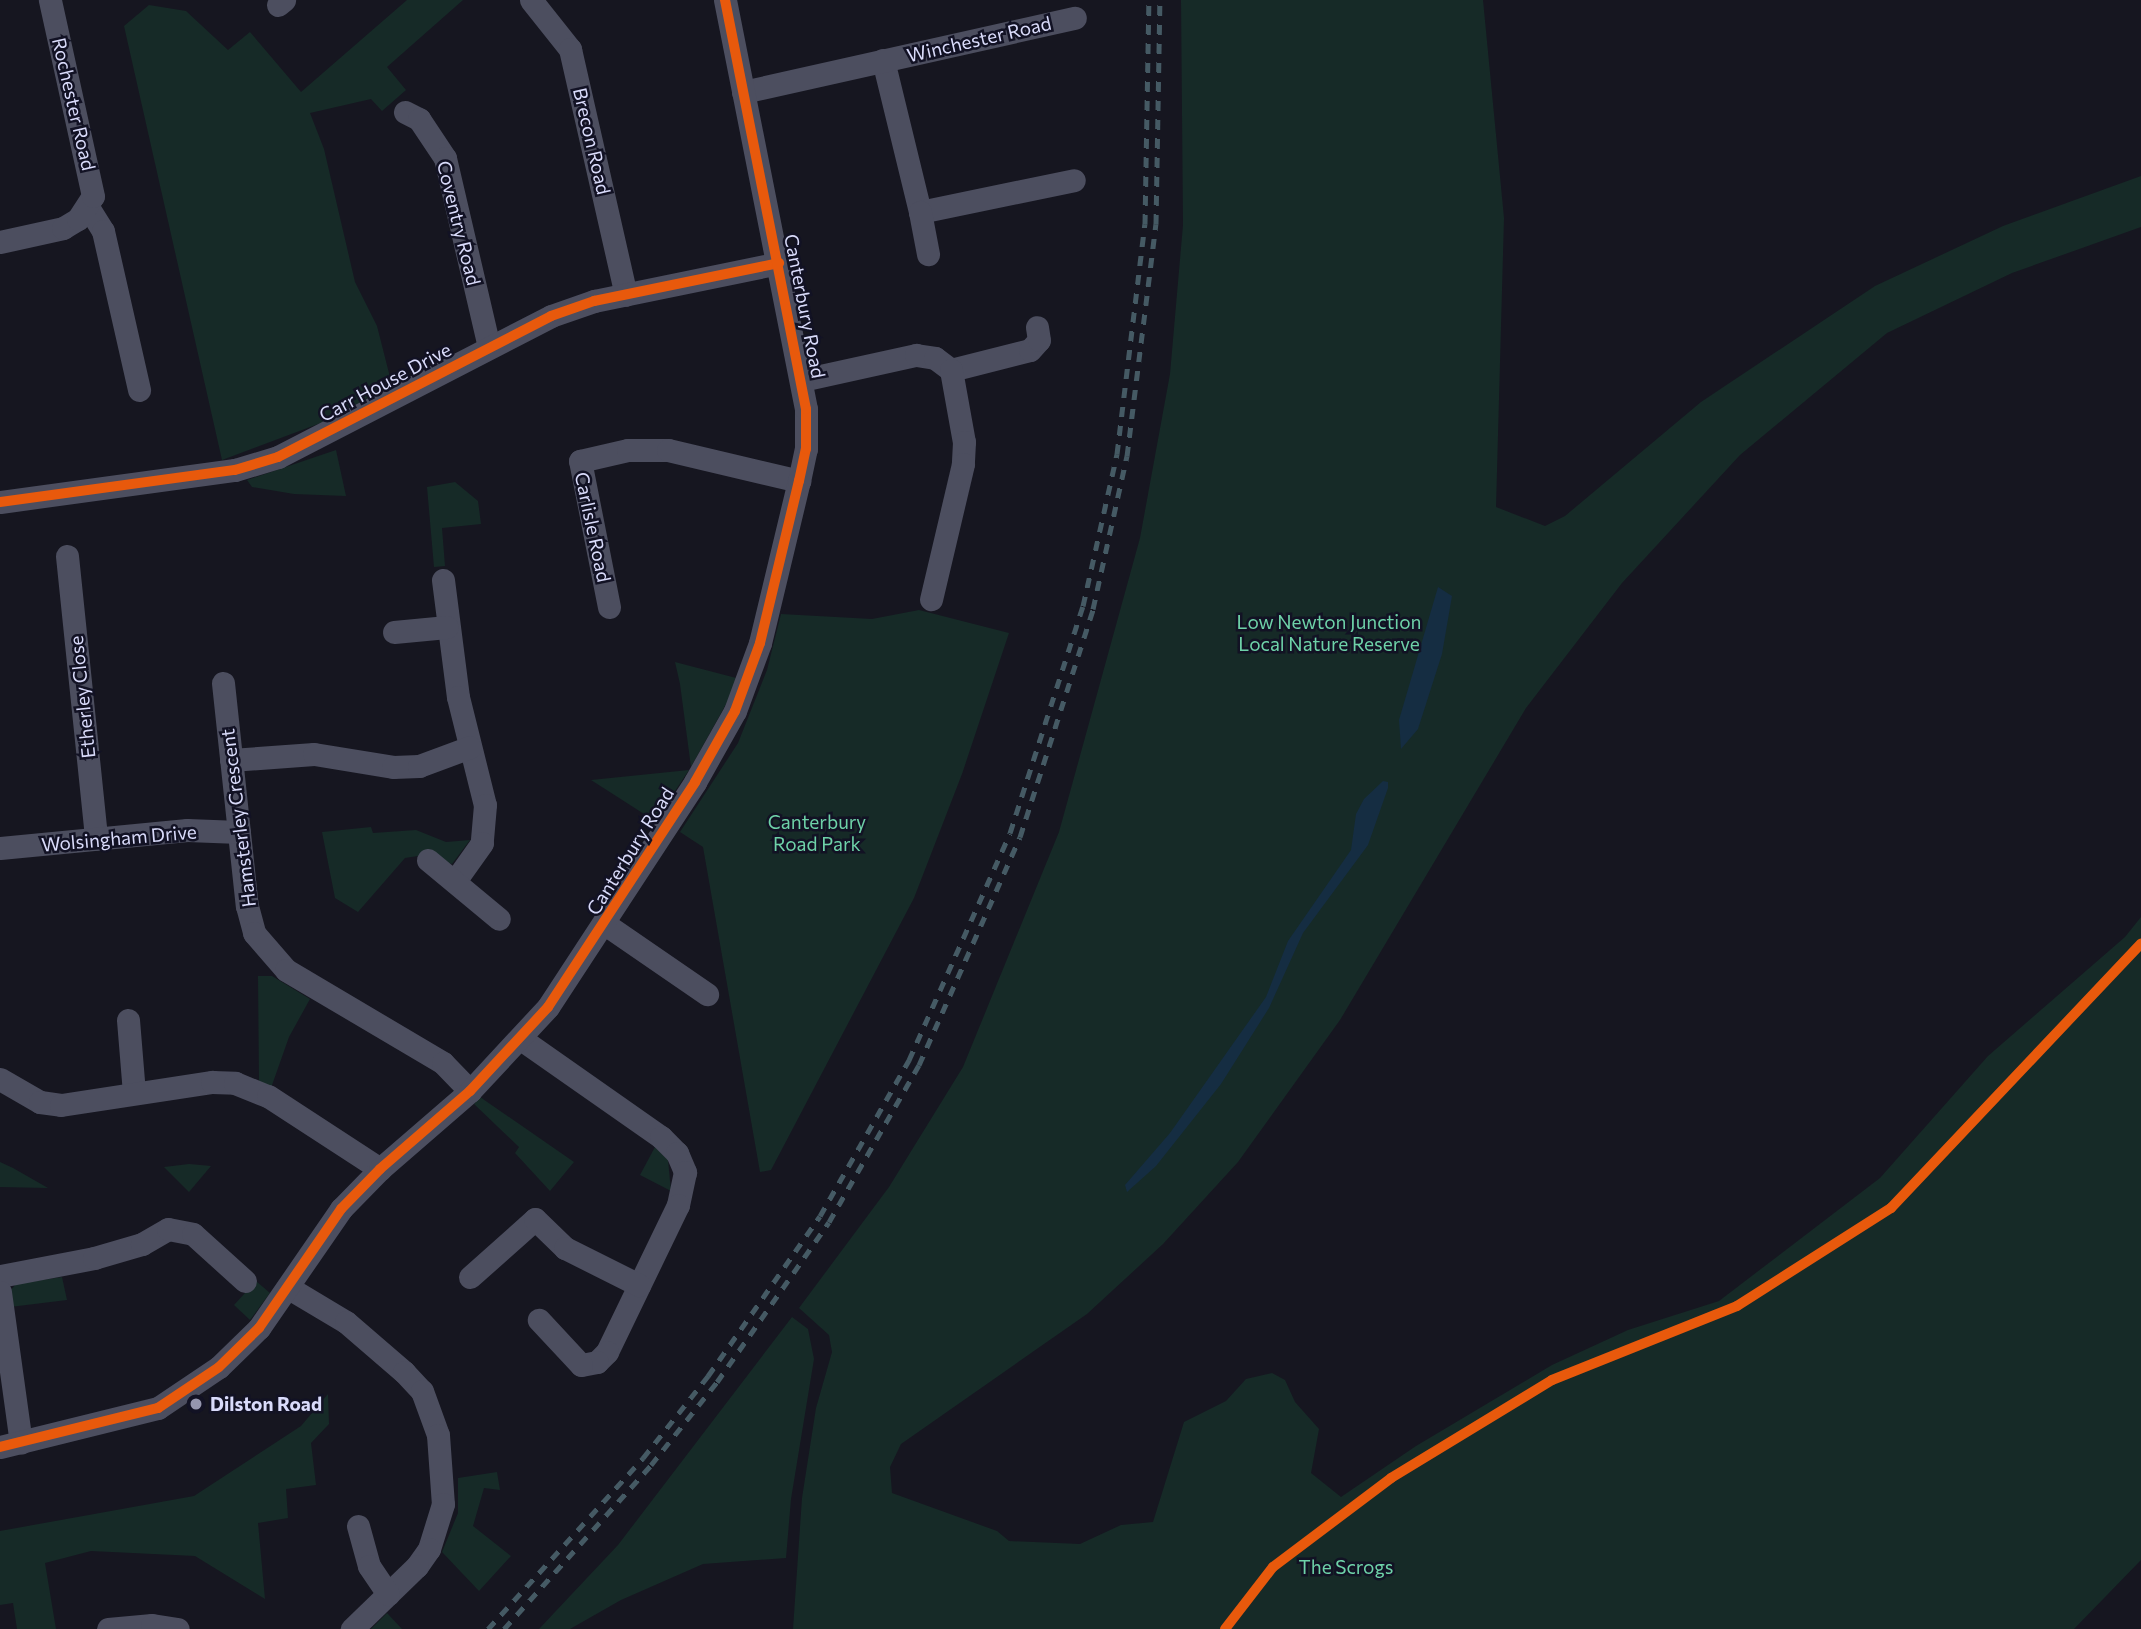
<!DOCTYPE html>
<html>
<head>
<meta charset="utf-8">
<style>
	body { margin:0 }
	#map { position:relative; width:2141px; height:1629px; overflow:hidden; background:#161620; font-family:Commissioner,sans-serif }
	div>[style] { position:absolute }
	.green>* { inset:0; background:#162a27 }
	.water>* { inset:0; background:#152d42 }
	.minor>* { height:23px; margin:-11.5px; padding:0 11.5px; transform-origin:11.5px; border-radius:11.5px; background:#4c4e5f }
	.rail>* { height:5px; margin-top:-2.5px; transform-origin:0; background:repeating-linear-gradient(90deg,#455a64 0 10px,transparent 0 19px) }
	.cycleway>* { height:10px; margin:-5px; padding:0 5px; transform-origin:5px; border-radius:5px; background:#e8590c }
	.dots>* { width:19px; height:19px; translate:-50% -50%; box-sizing:border-box; border:4px solid #121224; border-radius:50% }
	span { translate:-50% -50%; white-space:nowrap; text-align:center; line-height:1.15; -webkit-text-stroke:5px #121224; paint-order:stroke }
	.street-label { font-size:19px; color:#d9dbfa }
	.park-label { font-size:19px; color:#6ed2a8 }
	.poi-label { font-size:19px; color:#d9dbfa; font-weight:700 }
	.left { translate:0 -50%; text-align:left }
</style>
</head>
<body>
<div id="map">
	<div class="green">
		<div style="clip-path:polygon(407px 0,463px 0,387px 67px,406px 90px,382px 111px,371px 99px,310px 113px,324px 149px,355px 282px,377px 326px,392px 385px,326px 421px,222px 460px,124px 26px,149px 5px,186px 11px,228px 50px,250px 32px,301px 92px)"></div>
		<div style="clip-path:polygon(1181px 0,1483px 0,1504px 218px,1496px 507px,1545px 526px,1565px 516px,1701px 402px,1875px 286px,2003px 226px,2141px 176px,2141px 227px,2012px 273px,1887px 333px,1740px 455px,1622px 583px,1526px 708px,1340px 1020px,1238px 1162px,1163px 1244px,1087px 1314px,901px 1444px,890px 1467px,892px 1493px,997px 1531px,1009px 1541px,1080px 1544px,1121px 1525px,1153px 1522px,1184px 1422px,1226px 1401px,1246px 1379px,1272px 1373px,1285px 1380px,1295px 1402px,1319px 1429px,1311px 1473px,1341px 1497px,1416px 1446px,1552px 1365px,1628px 1330px,1719px 1301px,1880px 1178px,1988px 1056px,2125px 937px,2141px 917px,2141px 1560px,2074px 1629px,793px 1629px,802px 1498px,816px 1408px,832px 1352px,829px 1335px,799px 1308px,889px 1187px,963px 1067px,1059px 832px,1140px 538px,1170px 374px,1183px 225px)"></div>
		<div style="clip-path:polygon(336px 450px,346px 496px,294px 494px,252px 487px,247px 480px)"></div>
		<div style="clip-path:polygon(455px 482px,478px 501px,481px 524px,442px 528px,445px 566px,434px 567px,427px 487px)"></div>
		<div style="clip-path:polygon(919px 610px,1009px 633px,962px 774px,914px 898px,771px 1170px,760px 1172px,703px 847px,680px 832px,738px 743px,767px 670px,781px 614px,872px 619px)"></div>
		<div style="clip-path:polygon(675px 662px,740px 679px,691px 767px,680px 684px)"></div>
		<div style="clip-path:polygon(689px 770px,655px 821px,591px 780px)"></div>
		<div style="clip-path:polygon(371px 827px,373px 833px,416px 830px,446px 842px,470px 840px,452px 864px,424px 855px,405px 858px,358px 912px,335px 898px,322px 832px)"></div>
		<div style="clip-path:polygon(258px 976px,272px 976px,310px 999px,289px 1037px,271px 1088px,259px 1083px)"></div>
		<div style="clip-path:polygon(480px 1097px,574px 1162px,550px 1191px,515px 1153px,519px 1147px,474px 1104px)"></div>
		<div style="clip-path:polygon(655px 1147px,668px 1160px,671px 1191px,640px 1175px)"></div>
		<div style="clip-path:polygon(0 1162px,13px 1168px,48px 1188px,0 1187px)"></div>
		<div style="clip-path:polygon(189px 1164px,211px 1166px,189px 1192px,164px 1167px)"></div>
		<div style="clip-path:polygon(62px 1277px,67px 1300px,10px 1307px,9px 1292px,16px 1284px)"></div>
		<div style="clip-path:polygon(256px 1281px,270px 1293px,250px 1320px,234px 1305px)"></div>
		<div style="clip-path:polygon(792px 1317px,808px 1329px,814px 1359px,791px 1499px,786px 1558px,703px 1564px,621px 1600px,570px 1629px,539px 1629px,618px 1545px)"></div>
		<div style="clip-path:polygon(328px 1394px,329px 1424px,311px 1443px,316px 1485px,286px 1489px,288px 1518px,258px 1523px,265px 1599px,195px 1556px,91px 1551px,45px 1563px,56px 1629px,17px 1629px,13px 1603px,0 1605px,0 1531px,194px 1496px,301px 1426px)"></div>
		<div style="clip-path:polygon(497px 1472px,500px 1490px,484px 1488px,473px 1526px,511px 1556px,479px 1591px,442px 1552px,458px 1513px,458px 1478px)"></div>
		<div style="clip-path:polygon(387px 1613px,402px 1629px,371px 1629px)"></div>
	</div>
	<div class="water">
		<div style="clip-path:polygon(1438px 587px,1452px 596px,1442px 654px,1418px 729px,1401px 749px,1399px 720px)"></div>
		<div style="clip-path:polygon(1383px 781px,1388px 782px,1388px 788px,1368px 845px,1303px 933px,1269px 1008px,1221px 1084px,1156px 1166px,1127px 1192px,1125px 1185px,1170px 1133px,1266px 997px,1288px 941px,1351px 850px,1356px 814px,1364px 799px)"></div>
	</div>
	<div class="minor">
		<div style="left:531px;top:0;width:63px;rotate:51.5deg"></div>
		<div style="left:570px;top:49px;width:252px;rotate:77.2deg"></div>
		<div style="left:278px;top:5px;width:8px;rotate:-40deg"></div>
		<div style="left:883px;top:60px;width:156px;rotate:76.3deg"></div>
		<div style="left:920px;top:212px;width:157px;rotate:-11.7deg"></div>
		<div style="left:743px;top:92px;width:340px;rotate:-12.6deg"></div>
		<div style="left:405px;top:112px;width:16px;rotate:27deg"></div>
		<div style="left:419px;top:119px;width:47px;rotate:56.3deg"></div>
		<div style="left:445px;top:158px;width:194px;rotate:76.9deg"></div>
		<div style="left:88px;top:207px;width:28px;rotate:58deg"></div>
		<div style="left:103px;top:231px;width:163px;rotate:77.2deg"></div>
		<div style="left:920px;top:212px;width:43px;rotate:79.2deg"></div>
		<div style="left:0;top:242px;width:65px;rotate:-12.5deg"></div>
		<div style="left:63px;top:228px;width:17px;rotate:-31deg"></div>
		<div style="left:78px;top:219px;width:27px;rotate:-57deg"></div>
		<div style="left:93px;top:196px;width:201px;rotate:-102.4deg"></div>
		<div style="left:951px;top:370px;width:81px;rotate:-14.2deg"></div>
		<div style="left:1030px;top:350px;width:13px;rotate:-48deg"></div>
		<div style="left:1039px;top:340px;width:13px;rotate:-99deg"></div>
		<div style="left:802px;top:380px;width:117px;rotate:-12.4deg"></div>
		<div style="left:916px;top:355px;width:19px;rotate:9deg"></div>
		<div style="left:935px;top:358px;width:20px;rotate:37deg"></div>
		<div style="left:951px;top:370px;width:73px;rotate:79.8deg"></div>
		<div style="left:964px;top:442px;width:22px;rotate:93deg"></div>
		<div style="left:963px;top:464px;width:139px;rotate:103.3deg"></div>
		<div style="left:0;top:502px;width:237px;rotate:-7.8deg"></div>
		<div style="left:235px;top:470px;width:45px;rotate:-16.8deg"></div>
		<div style="left:278px;top:457px;width:307px;rotate:-27.3deg"></div>
		<div style="left:551px;top:316px;width:46px;rotate:-19.2deg"></div>
		<div style="left:594px;top:301px;width:189px;rotate:-11.6deg"></div>
		<div style="left:67px;top:556px;width:284px;rotate:84.1deg"></div>
		<div style="left:443px;top:580px;width:118px;rotate:82.7deg"></div>
		<div style="left:458px;top:697px;width:111px;rotate:76deg"></div>
		<div style="left:485px;top:805px;width:38px;rotate:95deg"></div>
		<div style="left:482px;top:843px;width:47px;rotate:125.4deg"></div>
		<div style="left:609px;top:607px;width:149px;rotate:-101.2deg"></div>
		<div style="left:580px;top:461px;width:49px;rotate:-12.9deg"></div>
		<div style="left:628px;top:450px;width:40px"></div>
		<div style="left:668px;top:450px;width:135px;rotate:13.3deg"></div>
		<div style="left:394px;top:632px;width:53px;rotate:-5.4deg"></div>
		<div style="left:223px;top:683px;width:224px;rotate:83.9deg"></div>
		<div style="left:247px;top:906px;width:28px;rotate:75deg"></div>
		<div style="left:254px;top:933px;width:49px;rotate:49.1deg"></div>
		<div style="left:286px;top:970px;width:182px;rotate:30.6deg"></div>
		<div style="left:443px;top:1063px;width:39px;rotate:46deg"></div>
		<div style="left:231px;top:760px;width:83px;rotate:-4.1deg"></div>
		<div style="left:314px;top:754px;width:80px;rotate:9.3deg"></div>
		<div style="left:393px;top:767px;width:26px;rotate:-2deg"></div>
		<div style="left:419px;top:766px;width:54px;rotate:-20.4deg"></div>
		<div style="left:0;top:848px;width:188px;rotate:-5.5deg"></div>
		<div style="left:187px;top:830px;width:52px;rotate:2.2deg"></div>
		<div style="left:428px;top:860px;width:92px;rotate:39.7deg"></div>
		<div style="left:605px;top:924px;width:124px;rotate:34.5deg"></div>
		<div style="left:128px;top:1020px;width:73px;rotate:85.3deg"></div>
		<div style="left:521px;top:1039px;width:171px;rotate:35deg"></div>
		<div style="left:661px;top:1137px;width:23px;rotate:45deg"></div>
		<div style="left:677px;top:1153px;width:21px;rotate:67deg"></div>
		<div style="left:685px;top:1172px;width:34px;rotate:102deg"></div>
		<div style="left:678px;top:1205px;width:163px;rotate:115.8deg"></div>
		<div style="left:607px;top:1352px;width:14px;rotate:135deg"></div>
		<div style="left:597px;top:1362px;width:16px;rotate:169deg"></div>
		<div style="left:581px;top:1365px;width:62px;rotate:-133deg"></div>
		<div style="left:0;top:1079px;width:46px;rotate:29.9deg"></div>
		<div style="left:40px;top:1102px;width:21px;rotate:8deg"></div>
		<div style="left:61px;top:1105px;width:153px;rotate:-8.7deg"></div>
		<div style="left:212px;top:1082px;width:23px;rotate:2deg"></div>
		<div style="left:235px;top:1083px;width:35px;rotate:22deg"></div>
		<div style="left:268px;top:1096px;width:134px;rotate:33.1deg"></div>
		<div style="left:0;top:1276px;width:96px;rotate:-10.8deg"></div>
		<div style="left:94px;top:1258px;width:50px;rotate:-16.3deg"></div>
		<div style="left:142px;top:1244px;width:30px;rotate:-30deg"></div>
		<div style="left:168px;top:1229px;width:25px;rotate:11deg"></div>
		<div style="left:193px;top:1234px;width:70px;rotate:42.1deg"></div>
		<div style="left:470px;top:1277px;width:87px;rotate:-41.7deg"></div>
		<div style="left:535px;top:1219px;width:42px;rotate:44deg"></div>
		<div style="left:565px;top:1248px;width:83px;rotate:26.6deg"></div>
		<div style="left:289px;top:1288px;width:66px;rotate:30.8deg"></div>
		<div style="left:346px;top:1322px;width:77px;rotate:40.8deg"></div>
		<div style="left:404px;top:1372px;width:26px;rotate:47deg"></div>
		<div style="left:422px;top:1391px;width:47px;rotate:70deg"></div>
		<div style="left:438px;top:1435px;width:69px;rotate:85.9deg"></div>
		<div style="left:443px;top:1504px;width:47px;rotate:107.3deg"></div>
		<div style="left:429px;top:1549px;width:21px;rotate:125deg"></div>
		<div style="left:417px;top:1566px;width:91px;rotate:135.9deg"></div>
		<div style="left:0;top:1292px;width:152px;rotate:82.1deg"></div>
		<div style="left:0;top:1447px;width:163px;rotate:-13.9deg"></div>
		<div style="left:158px;top:1408px;width:73px;rotate:-33.9deg"></div>
		<div style="left:219px;top:1367px;width:56px;rotate:-44.3deg"></div>
		<div style="left:259px;top:1328px;width:145px;rotate:-55.4deg"></div>
		<div style="left:341px;top:1209px;width:56px;rotate:-45.7deg"></div>
		<div style="left:380px;top:1169px;width:119px;rotate:-40.9deg"></div>
		<div style="left:470px;top:1091px;width:115px;rotate:-47.1deg"></div>
		<div style="left:548px;top:1007px;width:269px;rotate:-56.8deg"></div>
		<div style="left:695px;top:782px;width:81px;rotate:-60.6deg"></div>
		<div style="left:735px;top:711px;width:72px;rotate:-69.8deg"></div>
		<div style="left:760px;top:643px;width:167px;rotate:-76.5deg"></div>
		<div style="left:799px;top:481px;width:33px;rotate:-78deg"></div>
		<div style="left:806px;top:449px;width:40px;rotate:-90deg"></div>
		<div style="left:806px;top:409px;width:417px;rotate:-101.2deg"></div>
		<div style="left:358px;top:1526px;width:41px;rotate:74.6deg"></div>
		<div style="left:369px;top:1566px;width:34px;rotate:56deg"></div>
		<div style="left:108px;top:1629px;width:44px;rotate:-5.2deg"></div>
		<div style="left:152px;top:1625px;width:26px;rotate:9deg"></div>
	</div>
	<div class="rail">
		<div style="left:488px;top:1629px;width:231px;rotate:-47.8deg"></div>
		<div style="left:643px;top:1458px;width:105px;rotate:-51.6deg"></div>
		<div style="left:708px;top:1376px;width:195px;rotate:-55deg"></div>
		<div style="left:820px;top:1216px;width:180px;rotate:-60.3deg"></div>
		<div style="left:909px;top:1060px;width:248px;rotate:-66deg"></div>
		<div style="left:1010px;top:833px;width:238px;rotate:-72.2deg"></div>
		<div style="left:1083px;top:606px;width:156px;rotate:-77.4deg"></div>
		<div style="left:1117px;top:454px;width:232px;rotate:-83.1deg"></div>
		<div style="left:1145px;top:224px;width:224px;rotate:-89deg"></div>
		<div style="left:504px;top:1629px;width:220px;rotate:-48.1deg"></div>
		<div style="left:651px;top:1465px;width:106px;rotate:-51.5deg"></div>
		<div style="left:717px;top:1382px;width:195px;rotate:-55deg"></div>
		<div style="left:829px;top:1222px;width:181px;rotate:-60.2deg"></div>
		<div style="left:919px;top:1065px;width:249px;rotate:-66.1deg"></div>
		<div style="left:1020px;top:837px;width:239px;rotate:-72.2deg"></div>
		<div style="left:1093px;top:609px;width:157px;rotate:-77.5deg"></div>
		<div style="left:1127px;top:456px;width:234px;rotate:-82.9deg"></div>
		<div style="left:1156px;top:224px;width:224px;rotate:-89deg"></div>
	</div>
	<div class="cycleway">
		<div style="left:0;top:502px;width:237px;rotate:-7.8deg"></div>
		<div style="left:235px;top:470px;width:45px;rotate:-16.8deg"></div>
		<div style="left:278px;top:457px;width:307px;rotate:-27.3deg"></div>
		<div style="left:551px;top:316px;width:46px;rotate:-19.2deg"></div>
		<div style="left:594px;top:301px;width:189px;rotate:-11.6deg"></div>
		<div style="left:0;top:1447px;width:163px;rotate:-13.9deg"></div>
		<div style="left:158px;top:1408px;width:73px;rotate:-33.9deg"></div>
		<div style="left:219px;top:1367px;width:56px;rotate:-44.3deg"></div>
		<div style="left:259px;top:1328px;width:145px;rotate:-55.4deg"></div>
		<div style="left:341px;top:1209px;width:56px;rotate:-45.7deg"></div>
		<div style="left:380px;top:1169px;width:119px;rotate:-40.9deg"></div>
		<div style="left:470px;top:1091px;width:115px;rotate:-47.1deg"></div>
		<div style="left:548px;top:1007px;width:269px;rotate:-56.8deg"></div>
		<div style="left:695px;top:782px;width:81px;rotate:-60.6deg"></div>
		<div style="left:735px;top:711px;width:72px;rotate:-69.8deg"></div>
		<div style="left:760px;top:643px;width:167px;rotate:-76.5deg"></div>
		<div style="left:799px;top:481px;width:33px;rotate:-78deg"></div>
		<div style="left:806px;top:449px;width:40px;rotate:-90deg"></div>
		<div style="left:806px;top:409px;width:417px;rotate:-101.2deg"></div>
		<div style="left:1225px;top:1629px;width:78px;rotate:-52.3deg"></div>
		<div style="left:1273px;top:1567px;width:148px;rotate:-37deg"></div>
		<div style="left:1391px;top:1478px;width:188px;rotate:-31.3deg"></div>
		<div style="left:1552px;top:1380px;width:199px;rotate:-21.8deg"></div>
		<div style="left:1737px;top:1306px;width:183px;rotate:-32.5deg"></div>
		<div style="left:1891px;top:1208px;width:364px;rotate:-46.6deg"></div>
	</div>
	<div class="dots">
		<div style="left:196px;top:1404px;background:#9596ae"></div>
	</div>
	<div class="street-label">
		<span style="left:979px;top:39px;rotate:-13deg">Winchester Road</span>
		<span style="left:74px;top:104px;rotate:77deg">Rochester Road</span>
		<span style="left:592px;top:141px;rotate:77deg">Brecon Road</span>
		<span style="left:459px;top:223px;rotate:76deg">Coventry Road</span>
		<span style="left:805px;top:306px;rotate:79deg">Canterbury Road</span>
		<span style="left:385px;top:382px;rotate:-28deg">Carr House Drive</span>
		<span style="left:593px;top:527px;rotate:78deg">Carlisle Road</span>
		<span style="left:82px;top:697px;rotate:-96deg">Etherley Close</span>
		<span style="left:238px;top:818px;rotate:-97deg">Hamsterley Crescent</span>
		<span style="left:119px;top:838px;rotate:-5deg">Wolsingham Drive</span>
		<span style="left:630px;top:851px;rotate:-58deg">Canterbury Road</span>
	</div>
	<div class="park-label">
		<span style="left:1329px;top:633px">Low Newton Junction<br>Local Nature Reserve</span>
		<span style="left:817px;top:833px">Canterbury<br>Road Park</span>
		<span style="left:1346px;top:1567px">The Scrogs</span>
	</div>
	<div class="poi-label">
		<span class="left" style="left:210px;top:1404px">Dilston Road</span>
	</div>
</div>
</body>
</html>
